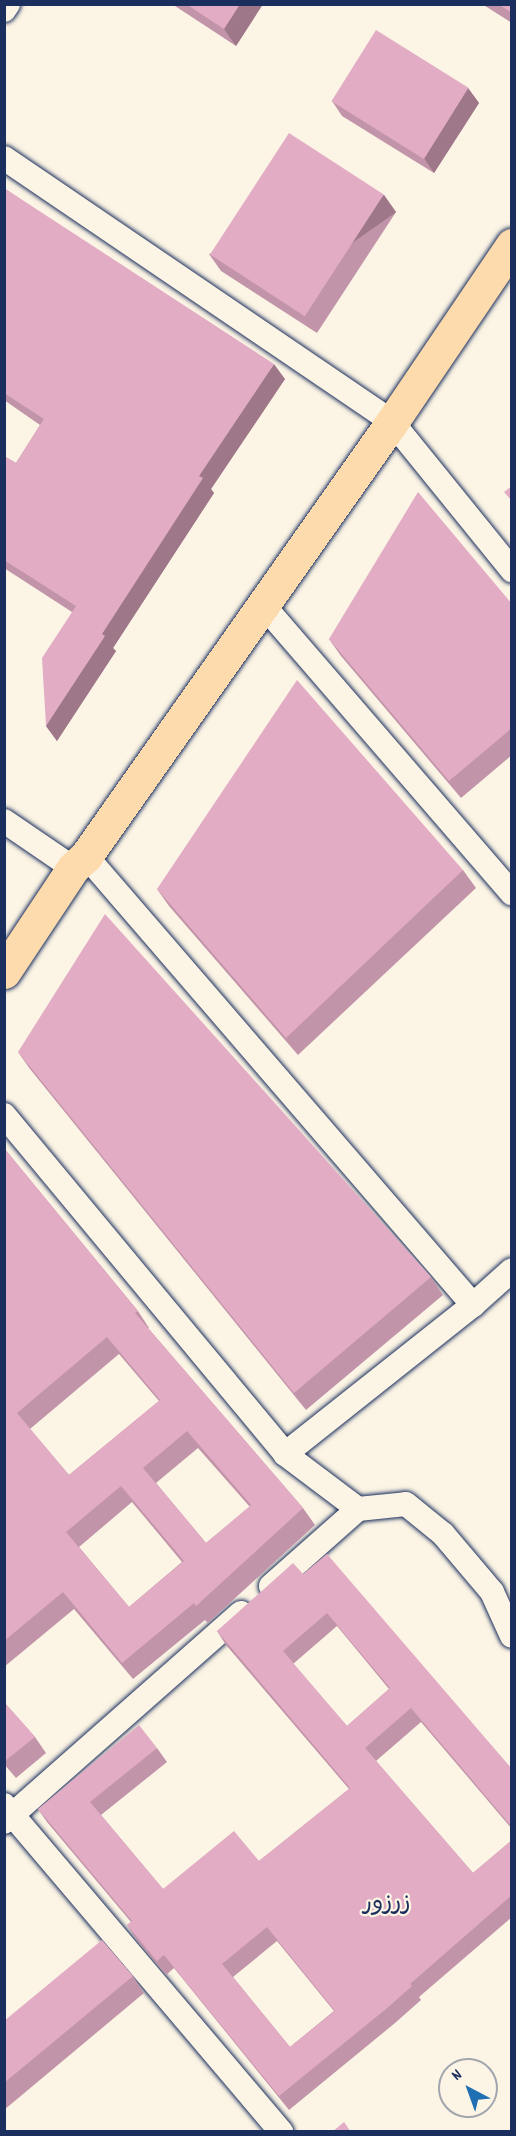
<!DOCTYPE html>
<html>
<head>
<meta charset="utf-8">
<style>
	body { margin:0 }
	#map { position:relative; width:516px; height:2136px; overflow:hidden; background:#fcf5e5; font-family:Dekko,"Playpen Sans Arabic",sans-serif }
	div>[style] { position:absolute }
	.roads { filter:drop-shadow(0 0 2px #1b2f5e) drop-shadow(0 0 2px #1b2f5e) }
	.minor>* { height:24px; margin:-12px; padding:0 12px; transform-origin:12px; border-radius:12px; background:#fcf5e5 }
	.primary>* { height:33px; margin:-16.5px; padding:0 16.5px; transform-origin:16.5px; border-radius:16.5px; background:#fedbac }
	.wall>* { inset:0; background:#c294a9 }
	.shaded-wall>* { inset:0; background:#9e7889; transform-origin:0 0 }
	.building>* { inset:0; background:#e2acc4; transform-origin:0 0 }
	span { translate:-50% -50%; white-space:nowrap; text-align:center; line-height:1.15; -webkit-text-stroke:4.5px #fcf5e5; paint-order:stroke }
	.quarter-label { font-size:24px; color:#1b2f5e }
	.frame { position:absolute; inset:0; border:6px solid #1b2f5e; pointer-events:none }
	.north { position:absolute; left:438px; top:2058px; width:60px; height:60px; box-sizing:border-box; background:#fcf5e5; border:2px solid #a2a6af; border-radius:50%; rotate:319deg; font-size:16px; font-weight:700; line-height:24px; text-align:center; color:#1b2f5e }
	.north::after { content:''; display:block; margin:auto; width:21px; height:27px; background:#1f6fb2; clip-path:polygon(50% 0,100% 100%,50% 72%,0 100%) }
</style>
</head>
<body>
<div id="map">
	<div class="roads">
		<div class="minor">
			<div style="left:4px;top:10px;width:7px;rotate:-56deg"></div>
			<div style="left:4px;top:158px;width:469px;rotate:34.2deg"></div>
			<div style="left:392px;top:422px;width:191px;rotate:51deg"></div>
			<div style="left:263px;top:605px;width:381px;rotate:49.2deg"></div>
			<div style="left:4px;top:821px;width:83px;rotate:34.3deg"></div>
			<div style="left:86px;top:856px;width:593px;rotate:49.24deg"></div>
			<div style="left:4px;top:1115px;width:440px;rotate:50.3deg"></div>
			<div style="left:285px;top:1454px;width:91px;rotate:37deg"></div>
			<div style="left:358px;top:1509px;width:48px;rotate:-5.9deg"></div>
			<div style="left:406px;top:1504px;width:48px;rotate:39deg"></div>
			<div style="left:443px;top:1534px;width:76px;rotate:49.8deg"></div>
			<div style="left:492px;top:1592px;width:48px;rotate:65.6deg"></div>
			<div style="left:285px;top:1454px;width:240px;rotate:-38.4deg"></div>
			<div style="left:473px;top:1305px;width:52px;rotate:-41.9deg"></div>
			<div style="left:271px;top:1586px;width:116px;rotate:-41.5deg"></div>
			<div style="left:4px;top:1805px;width:429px;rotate:49.7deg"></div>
			<div style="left:4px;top:1822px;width:316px;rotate:-41.4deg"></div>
		</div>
		<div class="primary">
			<div style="left:4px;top:972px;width:125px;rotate:-56.4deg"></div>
			<div style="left:73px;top:868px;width:18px;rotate:-43deg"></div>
			<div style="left:86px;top:856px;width:531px;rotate:-54.81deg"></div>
			<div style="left:392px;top:422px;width:214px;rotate:-55.9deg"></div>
		</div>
	</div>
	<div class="wall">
		<div style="clip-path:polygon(172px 4px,263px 4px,236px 46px)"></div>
		<div style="clip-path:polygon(482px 4px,512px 4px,512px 23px)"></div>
		<div style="clip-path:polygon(468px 88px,479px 103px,434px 173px,342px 116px,332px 101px)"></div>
		<div style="clip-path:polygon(4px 188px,285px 379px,211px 489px,214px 493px,113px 648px,116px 651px,57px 741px,46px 726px,72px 612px,4px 568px,4px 456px,16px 463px,40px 425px,4px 400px)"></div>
		<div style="clip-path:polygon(384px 195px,396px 212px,317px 333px,221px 271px,209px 254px)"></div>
		<div style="clip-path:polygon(512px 604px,512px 755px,461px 798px,341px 656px,329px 639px)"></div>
		<div style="clip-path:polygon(463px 870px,476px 888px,298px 1055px,169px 906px,157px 889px)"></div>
		<div style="clip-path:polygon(18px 1052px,431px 1277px,443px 1295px,306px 1410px,30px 1069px)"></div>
		<div style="clip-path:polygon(evenodd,4px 1148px,138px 1311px,149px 1328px,148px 1328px,303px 1508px,315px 1525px,208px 1623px,205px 1620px,133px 1679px,74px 1609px,4px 1667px,4px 1148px,119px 1354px,159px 1401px,69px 1475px,30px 1429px,119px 1354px,4px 1148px,198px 1448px,250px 1507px,206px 1543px,156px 1483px,198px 1448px,4px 1148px,132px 1502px,182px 1562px,129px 1607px,79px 1547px,132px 1502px)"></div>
		<div style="clip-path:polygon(evenodd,303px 1574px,512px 1769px,512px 1829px,421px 1722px,376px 1761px,473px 1873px,512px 1840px,512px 1917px,419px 1997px,421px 2000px,395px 2023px,289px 2110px,174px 1968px,166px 1975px,136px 1939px,127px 1925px,131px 1922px,47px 1822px,38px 1809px,157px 1748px,167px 1762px,101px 1815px,163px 1889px,259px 1861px,349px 1789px,226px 1645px,217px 1631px,303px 1574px,337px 1626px,389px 1689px,347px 1726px,293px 1664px,337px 1626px,303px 1574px,277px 1941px,334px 2011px,290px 2047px,233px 1977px,277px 1941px)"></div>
		<div style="clip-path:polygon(4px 1702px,35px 1737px,46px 1753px,16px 1778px,4px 1764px)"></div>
		<div style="clip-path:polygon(133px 1976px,144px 1993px,4px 2110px,4px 2021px)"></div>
	</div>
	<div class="shaded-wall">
		<div style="clip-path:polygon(240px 4px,263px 4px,236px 46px,224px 29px)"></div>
		<div style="clip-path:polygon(468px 88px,479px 103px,434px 173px,424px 158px)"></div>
		<div style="left:384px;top:195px;width:21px;height:145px;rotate:55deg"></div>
		<div style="clip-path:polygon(274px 364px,285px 379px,211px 489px,214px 493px,113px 648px,116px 651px,57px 741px,46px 726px,102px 634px,199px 476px)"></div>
	</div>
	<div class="building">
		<div style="clip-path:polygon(186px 4px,240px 4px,224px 29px)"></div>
		<div style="clip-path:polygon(498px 4px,512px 4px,512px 13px)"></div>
		<div style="left:376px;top:30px;width:109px;height:84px;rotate:32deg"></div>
		<div style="left:289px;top:133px;width:113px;height:145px;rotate:33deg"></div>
		<div style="clip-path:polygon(4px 188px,274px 364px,199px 476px,203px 478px,102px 634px,105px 636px,46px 726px,42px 658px,76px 606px,4px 560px,4px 456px,16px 463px,44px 419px,4px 393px)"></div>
		<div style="clip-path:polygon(512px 486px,512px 501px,504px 492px)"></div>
		<div style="clip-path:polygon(418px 492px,512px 604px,512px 728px,449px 781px,329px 639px)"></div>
		<div style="clip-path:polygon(297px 680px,463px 870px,286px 1038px,157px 889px)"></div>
		<div style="clip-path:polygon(105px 914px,431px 1277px,294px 1393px,18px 1052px)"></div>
		<div style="clip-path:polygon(evenodd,4px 1148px,138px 1311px,135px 1313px,303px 1508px,196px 1606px,194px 1603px,122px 1663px,63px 1592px,4px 1641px,4px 1148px,107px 1337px,160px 1400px,69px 1475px,17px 1413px,107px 1337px,4px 1148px,187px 1431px,251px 1505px,206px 1543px,143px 1468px,187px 1431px,4px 1148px,121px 1486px,184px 1561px,129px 1607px,66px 1532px,121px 1486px)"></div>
		<div style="clip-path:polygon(evenodd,327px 1554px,512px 1769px,512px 1827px,411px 1708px,365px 1748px,473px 1873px,512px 1840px,512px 1895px,410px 1984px,412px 1986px,386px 2009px,279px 2096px,164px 1955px,157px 1961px,127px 1925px,132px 1921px,38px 1809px,139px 1725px,157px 1748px,90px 1802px,163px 1889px,234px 1831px,259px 1861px,350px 1788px,217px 1631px,293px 1563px,303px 1574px,327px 1554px,327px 1613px,390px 1688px,347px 1726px,283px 1651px,327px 1613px,327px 1554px,267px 1927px,335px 2011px,290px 2047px,222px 1964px,267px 1927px)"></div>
		<div style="clip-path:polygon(4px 1702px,35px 1737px,5px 1761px,4px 1761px)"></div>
		<div style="clip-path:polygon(102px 1940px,133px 1976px,4px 2083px,4px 2021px)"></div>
		<div style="clip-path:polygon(344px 2122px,351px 2132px,332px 2132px)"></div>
	</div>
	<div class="quarter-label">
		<span style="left:387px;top:1905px">زرزور</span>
	</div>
	<div class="frame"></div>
	<div class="north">N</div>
</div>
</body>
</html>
